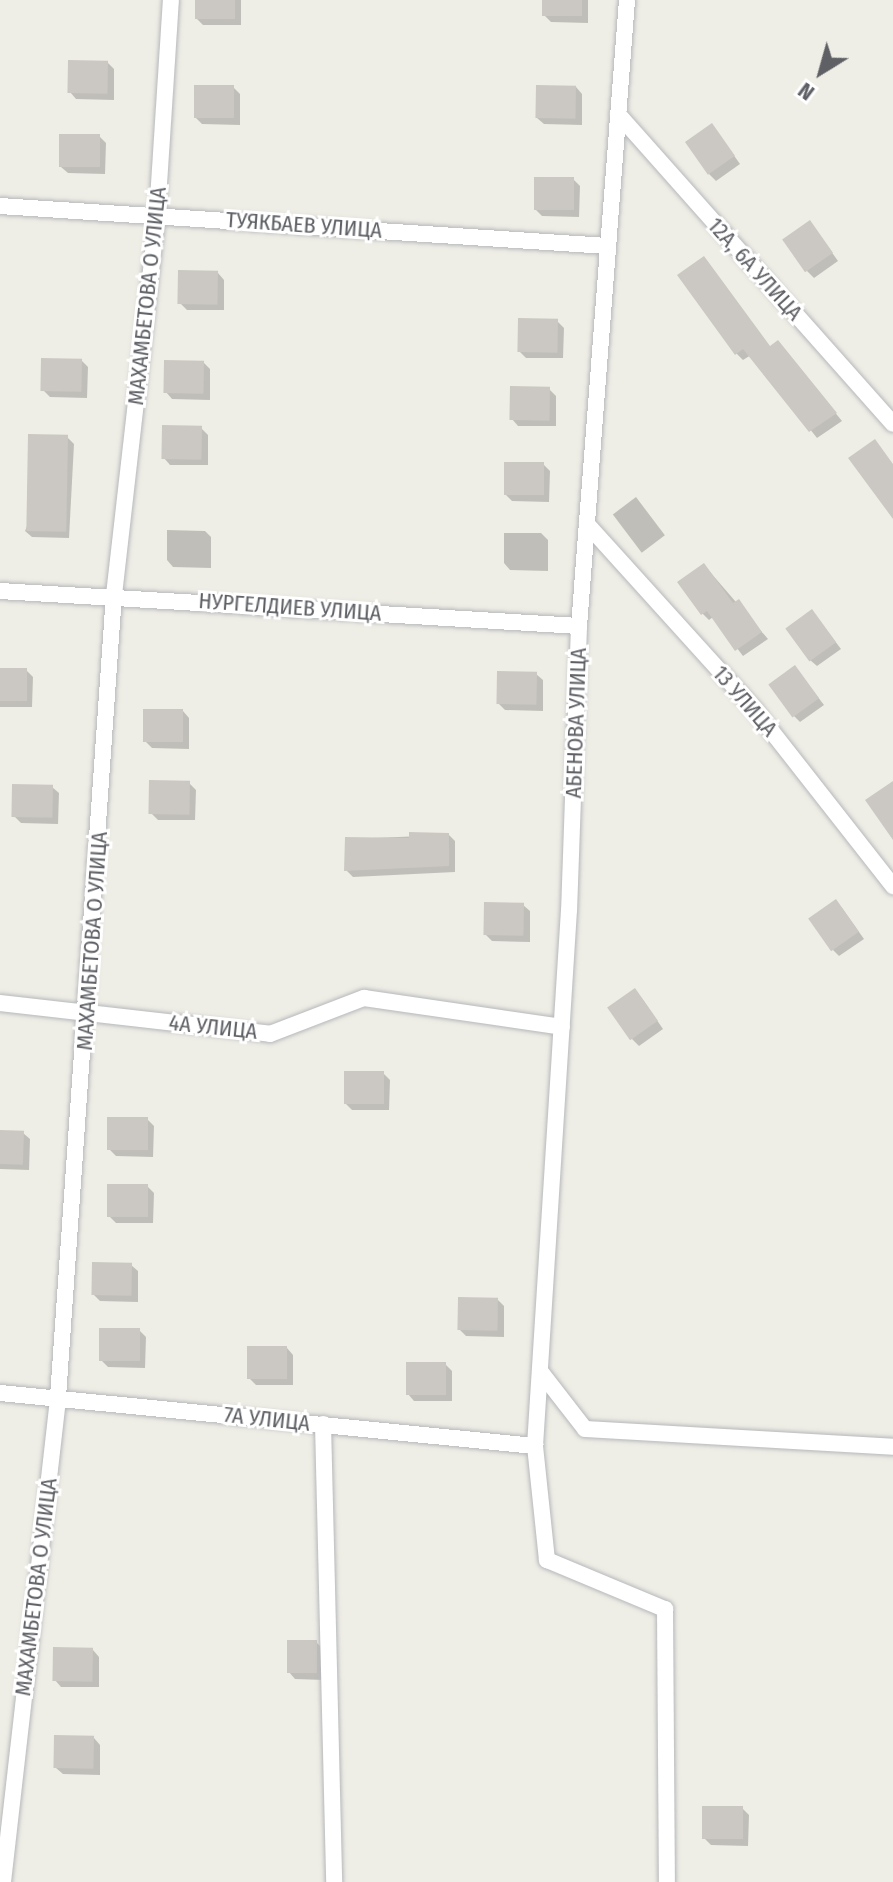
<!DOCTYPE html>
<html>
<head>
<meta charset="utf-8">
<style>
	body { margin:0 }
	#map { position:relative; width:893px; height:1882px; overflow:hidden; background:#efeee6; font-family:"Fira Sans Condensed",sans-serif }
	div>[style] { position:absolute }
	.shadow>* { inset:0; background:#0003; transform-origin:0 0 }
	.building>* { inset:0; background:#cbc8c3; transform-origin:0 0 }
	.roads { filter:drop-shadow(0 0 2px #b6b8bc) drop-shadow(0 0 2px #b6b8bc) }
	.minor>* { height:16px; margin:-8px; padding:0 8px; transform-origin:8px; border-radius:8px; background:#fff }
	span { translate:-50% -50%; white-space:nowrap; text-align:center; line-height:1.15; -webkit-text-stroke:6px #fff; paint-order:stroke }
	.street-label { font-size:22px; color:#5e6065 }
	.north { position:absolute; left:781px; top:32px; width:80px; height:80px; -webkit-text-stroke:6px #fff; paint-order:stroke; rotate:217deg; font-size:22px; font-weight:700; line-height:32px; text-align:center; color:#5e6065 }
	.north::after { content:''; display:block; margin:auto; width:28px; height:36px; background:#5e6065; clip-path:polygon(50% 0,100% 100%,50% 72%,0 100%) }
</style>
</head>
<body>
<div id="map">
	<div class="shadow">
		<div style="clip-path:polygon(197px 0,241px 0,241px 25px,203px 25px,196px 18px)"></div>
		<div style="clip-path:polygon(544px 0,588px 0,588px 23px,551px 22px,544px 15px)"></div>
		<div style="clip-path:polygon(108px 63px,114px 69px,114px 100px,76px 99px,70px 92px)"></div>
		<div style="clip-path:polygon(233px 87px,240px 94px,240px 125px,202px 124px,195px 117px)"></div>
		<div style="clip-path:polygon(576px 87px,582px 94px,582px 125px,544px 124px,537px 118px)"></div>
		<div style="clip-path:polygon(718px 133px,740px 164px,716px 181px,709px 174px)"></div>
		<div style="clip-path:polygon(99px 136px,106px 143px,105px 174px,68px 173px,61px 167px)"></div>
		<div style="clip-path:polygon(573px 179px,580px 186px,579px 217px,542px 216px,535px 209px)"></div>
		<div style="clip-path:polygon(816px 230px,838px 261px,814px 278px,807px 271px)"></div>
		<div style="clip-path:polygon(218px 273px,224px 280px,224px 310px,187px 310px,180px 303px)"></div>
		<div style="clip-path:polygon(680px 276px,771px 348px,784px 350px,842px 421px,817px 438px,751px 355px,743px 360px,737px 354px)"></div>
		<div style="clip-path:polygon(557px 321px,564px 328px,563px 358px,526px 358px,519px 351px)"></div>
		<div style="clip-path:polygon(81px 360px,88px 367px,87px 398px,50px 397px,43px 390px)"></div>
		<div style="clip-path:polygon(204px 363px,210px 369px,210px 400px,172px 399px,166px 392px)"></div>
		<div style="clip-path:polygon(549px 389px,556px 396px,556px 426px,518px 426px,512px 419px)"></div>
		<div style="clip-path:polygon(201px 428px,208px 435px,208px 465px,170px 465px,164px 458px)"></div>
		<div style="clip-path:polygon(67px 437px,74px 444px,69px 538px,32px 537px,25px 531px)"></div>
		<div style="clip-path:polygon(543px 464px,550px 471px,549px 502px,512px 501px,505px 494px)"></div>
		<div style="left:636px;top:497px;width:48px;height:29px;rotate:53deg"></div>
		<div style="clip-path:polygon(167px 530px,205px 531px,211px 537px,211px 568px,173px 567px,167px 560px)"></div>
		<div style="clip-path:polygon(504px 533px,541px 533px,548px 540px,548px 571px,510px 570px,504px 563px)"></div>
		<div style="clip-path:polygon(704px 565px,768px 639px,743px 656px,713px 617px,709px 620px,702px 613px)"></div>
		<div style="clip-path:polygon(812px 611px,841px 649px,817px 666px,810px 660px)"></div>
		<div style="clip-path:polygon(795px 667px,824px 705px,800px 722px,793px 715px)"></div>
		<div style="clip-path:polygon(0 670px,26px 670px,33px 677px,32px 707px,0 707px)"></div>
		<div style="clip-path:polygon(536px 674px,543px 680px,543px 711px,505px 710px,499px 704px)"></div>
		<div style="clip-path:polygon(183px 711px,189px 718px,189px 749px,152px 748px,145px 741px)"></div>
		<div style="clip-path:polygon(189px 783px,196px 790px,195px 820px,158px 820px,151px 813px)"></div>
		<div style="clip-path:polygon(52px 787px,59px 793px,58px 824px,21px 823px,14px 816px)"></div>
		<div style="clip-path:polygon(449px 835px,455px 841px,455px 872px,353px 877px,346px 870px,347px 839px)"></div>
		<div style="clip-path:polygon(523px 905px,530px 911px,530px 942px,492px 941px,486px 935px)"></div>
		<div style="clip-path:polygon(842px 908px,864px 939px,839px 956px,833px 950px)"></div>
		<div style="clip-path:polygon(641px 997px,663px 1029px,639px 1046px,632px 1039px)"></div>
		<div style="clip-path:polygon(383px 1073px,390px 1080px,389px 1110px,352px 1110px,345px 1103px)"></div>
		<div style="clip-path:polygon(147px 1119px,154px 1126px,153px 1157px,116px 1156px,109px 1149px)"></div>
		<div style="clip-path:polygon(0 1132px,23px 1133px,30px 1139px,29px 1170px,0 1169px)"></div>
		<div style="clip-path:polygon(147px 1186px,154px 1193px,153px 1223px,116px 1223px,109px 1216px)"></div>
		<div style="clip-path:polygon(131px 1265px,138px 1271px,138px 1302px,100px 1301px,93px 1294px)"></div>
		<div style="clip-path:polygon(498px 1300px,504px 1306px,504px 1337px,466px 1336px,460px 1330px)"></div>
		<div style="clip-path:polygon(139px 1330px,146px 1337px,145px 1368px,108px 1367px,101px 1360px)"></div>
		<div style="clip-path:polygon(287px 1348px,293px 1355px,293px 1385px,256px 1385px,249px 1378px)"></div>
		<div style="clip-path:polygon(445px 1364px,452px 1371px,452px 1401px,414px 1401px,408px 1394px)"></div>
		<div style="clip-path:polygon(316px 1642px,323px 1649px,324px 1680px,295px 1679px,289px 1672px)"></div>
		<div style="clip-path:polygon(93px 1650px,99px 1657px,99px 1687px,61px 1687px,55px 1680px)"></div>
		<div style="clip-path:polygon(94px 1738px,100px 1745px,100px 1775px,63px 1774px,56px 1768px)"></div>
		<div style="clip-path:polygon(742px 1808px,749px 1815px,748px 1846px,711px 1845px,704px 1838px)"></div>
	</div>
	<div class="building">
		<div style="left:195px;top:0;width:40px;height:19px"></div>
		<div style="left:542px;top:0;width:40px;height:16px"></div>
		<div style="left:68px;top:60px;width:40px;height:33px;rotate:1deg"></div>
		<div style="left:194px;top:85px;width:40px;height:33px"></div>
		<div style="left:536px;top:85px;width:40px;height:33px;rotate:1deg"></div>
		<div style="left:712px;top:123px;width:40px;height:33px;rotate:55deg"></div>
		<div style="left:59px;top:134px;width:41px;height:33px"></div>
		<div style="left:534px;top:177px;width:40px;height:33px"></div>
		<div style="left:810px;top:220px;width:40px;height:34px;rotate:55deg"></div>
		<div style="clip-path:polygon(704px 256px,770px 346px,778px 340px,837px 413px,809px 432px,743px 349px,735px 355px,677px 275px)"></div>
		<div style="left:178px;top:270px;width:40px;height:34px;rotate:1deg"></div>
		<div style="left:518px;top:318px;width:40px;height:34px;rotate:1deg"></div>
		<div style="left:41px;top:358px;width:41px;height:33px;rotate:1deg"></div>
		<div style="left:164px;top:360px;width:40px;height:33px;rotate:1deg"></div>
		<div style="left:510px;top:386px;width:40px;height:34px;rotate:1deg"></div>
		<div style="left:162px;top:425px;width:40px;height:34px;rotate:1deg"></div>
		<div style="left:28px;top:434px;width:40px;height:97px;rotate:1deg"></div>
		<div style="clip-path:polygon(875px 439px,893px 464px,893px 519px,848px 458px)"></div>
		<div style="left:504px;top:462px;width:40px;height:33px"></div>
		<div style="clip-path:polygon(704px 563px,733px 603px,739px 599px,762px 632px,735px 651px,707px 611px,701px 615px,677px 582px)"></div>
		<div style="left:812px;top:609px;width:41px;height:33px;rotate:54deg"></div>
		<div style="left:795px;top:665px;width:41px;height:33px;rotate:54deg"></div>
		<div style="left:0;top:668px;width:27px;height:33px"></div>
		<div style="left:497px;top:671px;width:40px;height:33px;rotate:1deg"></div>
		<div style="left:143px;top:709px;width:40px;height:33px"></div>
		<div style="left:149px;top:780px;width:41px;height:34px;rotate:1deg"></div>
		<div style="clip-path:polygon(893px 781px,893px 840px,865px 800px)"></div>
		<div style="left:12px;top:784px;width:41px;height:33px;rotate:1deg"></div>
		<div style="clip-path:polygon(409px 832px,449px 833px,449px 866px,344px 871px,345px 837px,409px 838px)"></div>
		<div style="left:836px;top:899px;width:40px;height:34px;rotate:55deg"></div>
		<div style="left:484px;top:902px;width:40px;height:33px;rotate:1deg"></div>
		<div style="left:635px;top:988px;width:40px;height:34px;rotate:55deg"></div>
		<div style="left:344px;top:1071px;width:40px;height:33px"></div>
		<div style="left:107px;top:1117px;width:41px;height:33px"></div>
		<div style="left:0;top:1130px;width:24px;height:34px;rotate:2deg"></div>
		<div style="left:107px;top:1184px;width:41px;height:33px"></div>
		<div style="left:92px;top:1262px;width:40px;height:33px;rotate:1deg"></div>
		<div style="left:458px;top:1297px;width:40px;height:33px;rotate:1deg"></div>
		<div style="left:99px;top:1328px;width:41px;height:33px"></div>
		<div style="left:247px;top:1346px;width:40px;height:33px"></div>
		<div style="left:406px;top:1362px;width:40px;height:33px"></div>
		<div style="left:287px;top:1640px;width:30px;height:33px"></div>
		<div style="left:53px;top:1647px;width:40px;height:34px;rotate:1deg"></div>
		<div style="left:54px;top:1735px;width:40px;height:33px;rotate:1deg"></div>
		<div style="left:702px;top:1806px;width:41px;height:33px"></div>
	</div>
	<div class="roads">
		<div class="minor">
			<div style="left:627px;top:0;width:628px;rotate:94.38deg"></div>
			<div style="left:579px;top:626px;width:284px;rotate:92deg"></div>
			<div style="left:569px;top:910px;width:537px;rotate:93.63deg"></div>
			<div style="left:535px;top:1446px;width:115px;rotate:84deg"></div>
			<div style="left:547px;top:1560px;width:128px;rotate:22.6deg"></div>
			<div style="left:665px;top:1609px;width:273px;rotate:89.6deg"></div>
			<div style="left:618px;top:114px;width:414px;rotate:48.4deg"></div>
			<div style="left:0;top:206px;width:608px;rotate:3.77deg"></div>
			<div style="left:587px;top:524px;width:251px;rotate:47.9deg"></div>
			<div style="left:755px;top:710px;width:224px;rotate:51.9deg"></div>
			<div style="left:0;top:591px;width:580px;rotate:3.46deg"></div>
			<div style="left:0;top:1003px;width:272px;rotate:6.5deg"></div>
			<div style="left:270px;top:1034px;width:101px;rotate:-21deg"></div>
			<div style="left:364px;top:998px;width:200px;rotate:8.3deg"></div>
			<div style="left:540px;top:1371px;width:73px;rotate:52.2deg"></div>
			<div style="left:585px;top:1429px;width:309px;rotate:3.3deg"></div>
			<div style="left:0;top:1393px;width:538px;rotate:5.66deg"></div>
			<div style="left:323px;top:1424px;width:458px;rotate:88.6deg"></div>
			<div style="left:3px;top:1882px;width:488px;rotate:-83.5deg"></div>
			<div style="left:58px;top:1397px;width:804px;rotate:-86.01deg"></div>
			<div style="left:114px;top:595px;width:382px;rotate:-83.5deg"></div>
			<div style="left:157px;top:215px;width:215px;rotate:-86.3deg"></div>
		</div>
	</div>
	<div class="street-label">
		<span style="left:304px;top:225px;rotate:4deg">ТУЯКБАЕВ УЛИЦА</span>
		<span style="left:755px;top:269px;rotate:48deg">12А, 6А УЛИЦА</span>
		<span style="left:147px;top:296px;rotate:-84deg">МАХАМБЕТОВА О УЛИЦА</span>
		<span style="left:290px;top:607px;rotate:4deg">НУРГЕЛДИЕВ УЛИЦА</span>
		<span style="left:745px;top:701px;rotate:49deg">13 УЛИЦА</span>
		<span style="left:576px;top:723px;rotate:-88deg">АБЕНОВА УЛИЦА</span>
		<span style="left:92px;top:941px;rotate:-86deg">МАХАМБЕТОВА О УЛИЦА</span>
		<span style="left:213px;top:1027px;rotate:6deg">4А УЛИЦА</span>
		<span style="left:267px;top:1419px;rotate:6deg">7А УЛИЦА</span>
		<span style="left:36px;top:1587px;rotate:-83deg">МАХАМБЕТОВА О УЛИЦА</span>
	</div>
	<div class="north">N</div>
</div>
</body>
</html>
